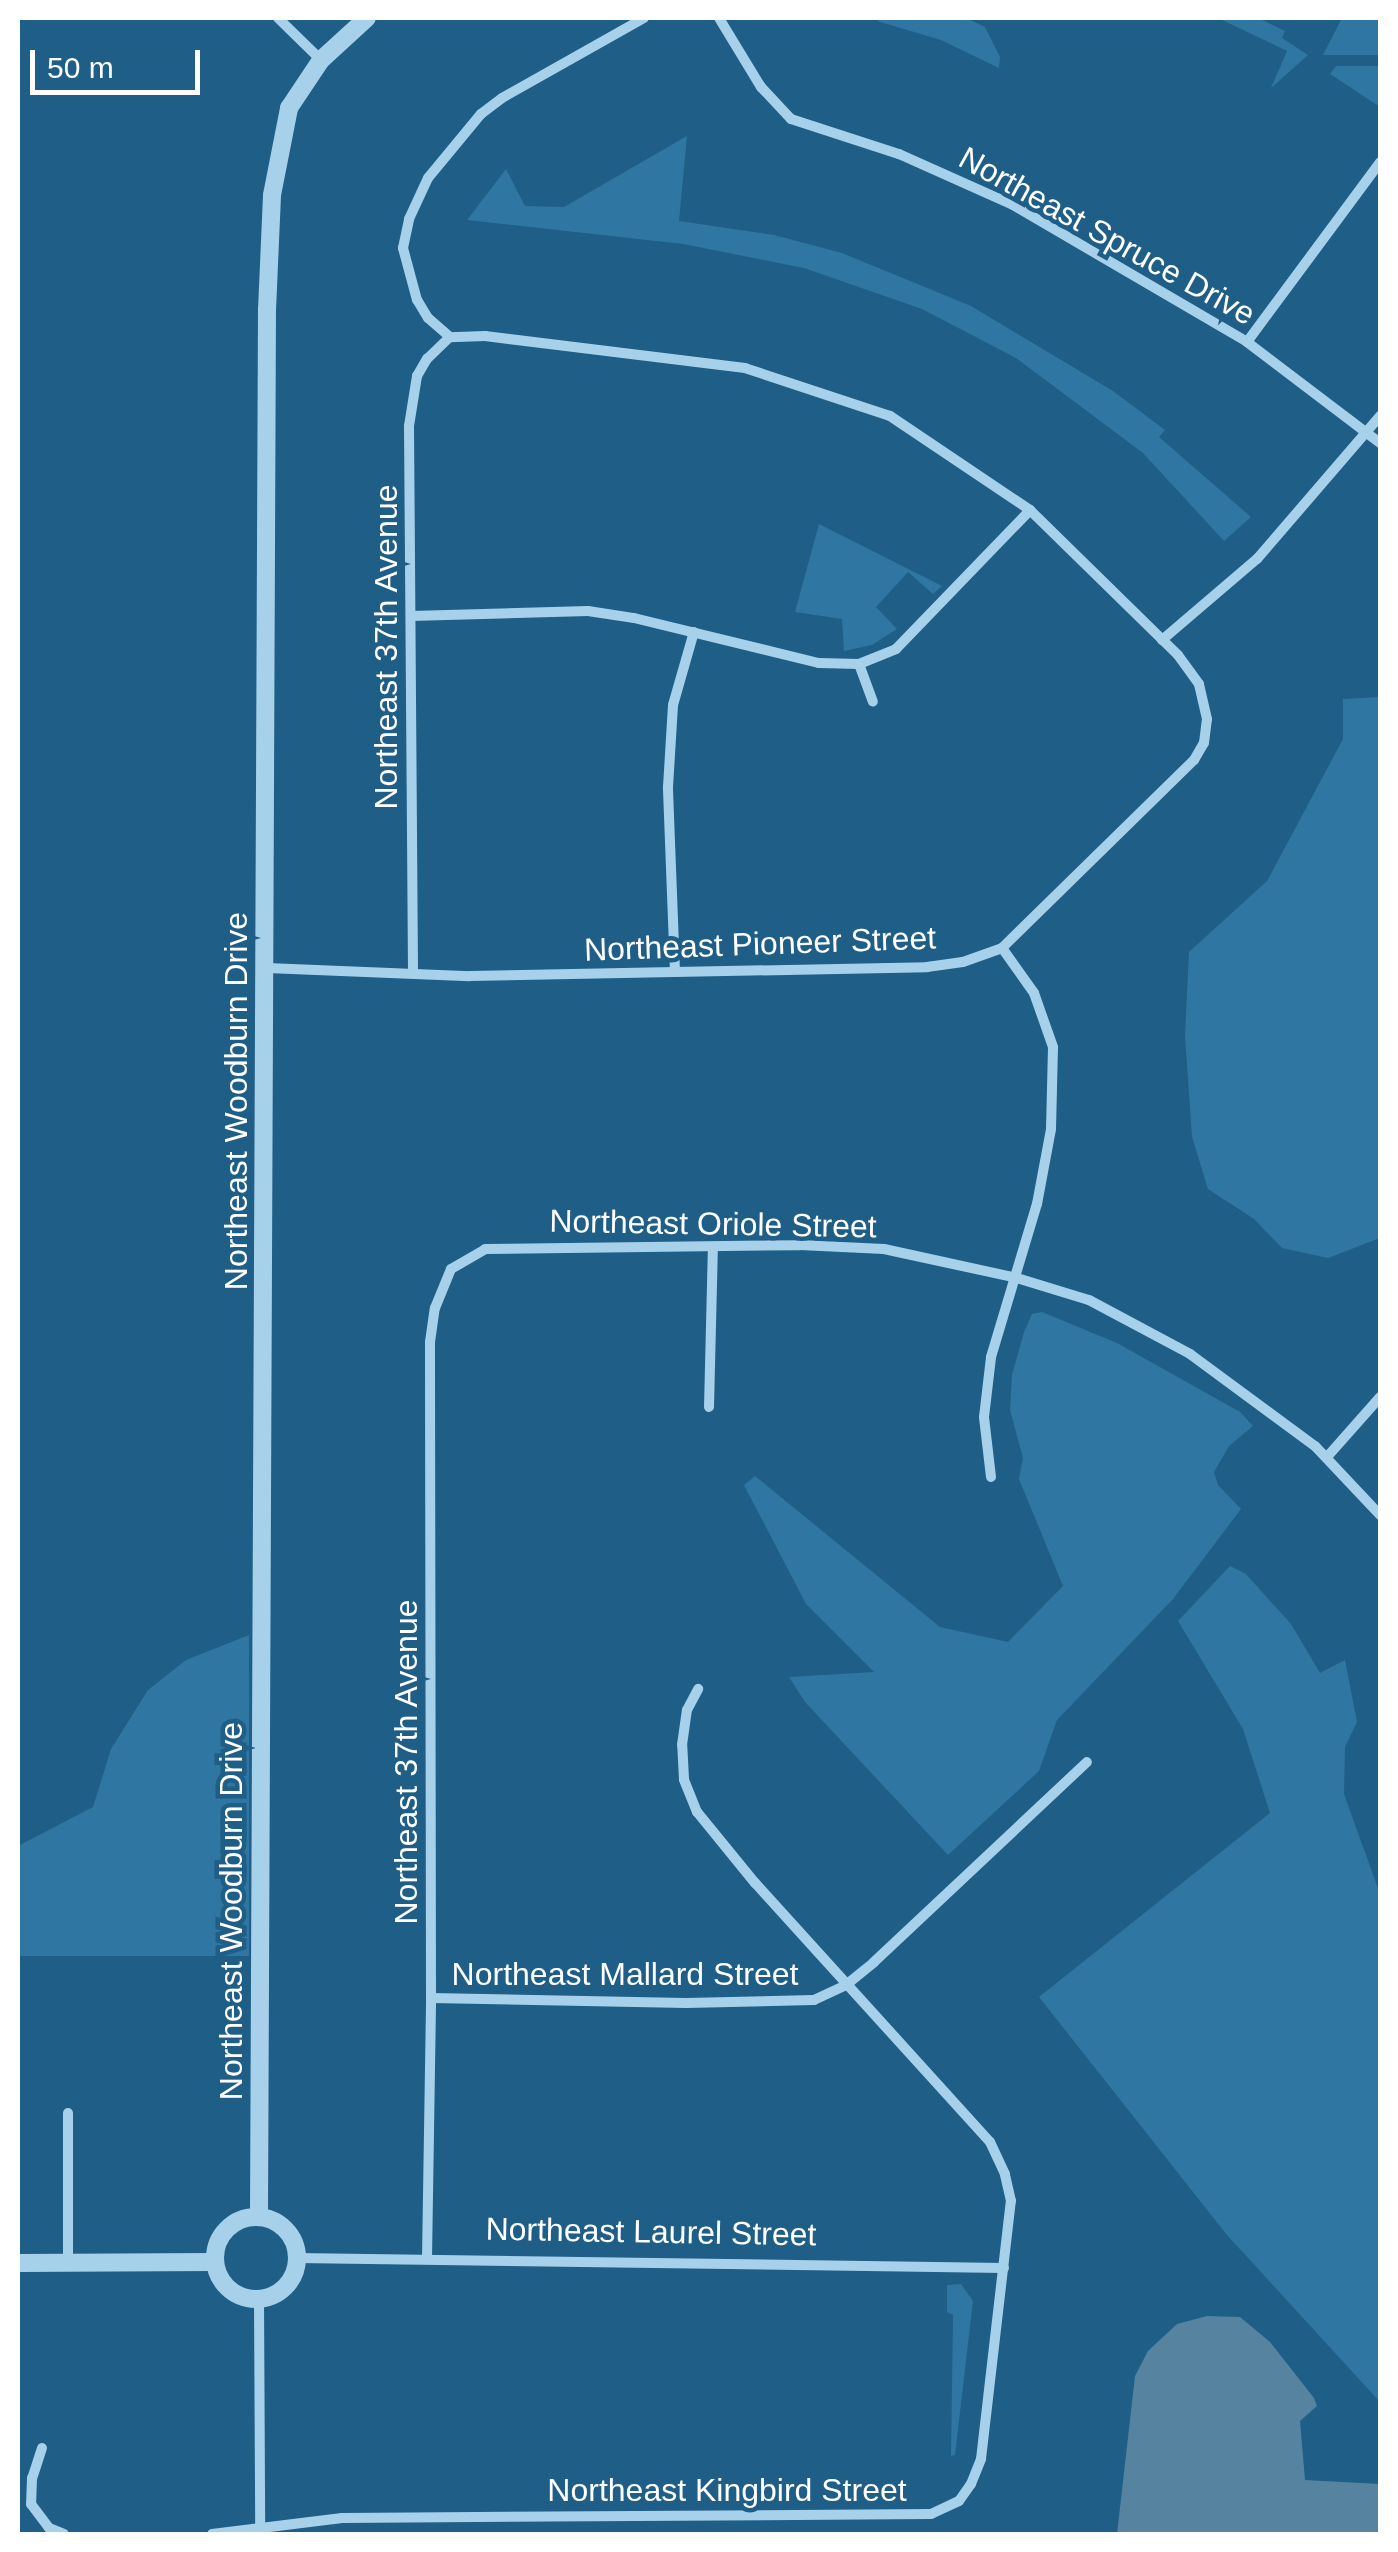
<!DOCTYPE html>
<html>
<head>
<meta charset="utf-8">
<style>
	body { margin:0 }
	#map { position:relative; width:1398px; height:2552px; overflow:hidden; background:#1f5e86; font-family:Helvetica,sans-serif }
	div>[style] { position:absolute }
	.green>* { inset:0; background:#2f77a2 }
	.water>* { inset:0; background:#56839f }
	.minor>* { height:10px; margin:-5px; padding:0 5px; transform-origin:5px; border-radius:5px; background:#a7d1ea }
	.tertiary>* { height:18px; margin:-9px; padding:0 9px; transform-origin:9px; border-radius:9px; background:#a7d1ea }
	.tertiary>.ring { margin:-9px; padding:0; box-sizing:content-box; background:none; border:18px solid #a7d1ea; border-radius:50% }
	span { translate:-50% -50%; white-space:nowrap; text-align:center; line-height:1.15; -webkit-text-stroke:9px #1f5e86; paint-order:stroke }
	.street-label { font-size:32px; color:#fff }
	.frame { position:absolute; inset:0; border:20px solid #fff; pointer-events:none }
	.scale { position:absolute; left:30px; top:50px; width:170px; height:45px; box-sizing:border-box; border:5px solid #fff; border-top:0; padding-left:12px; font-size:30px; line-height:35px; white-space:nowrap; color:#fff; -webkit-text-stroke:8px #1f5e86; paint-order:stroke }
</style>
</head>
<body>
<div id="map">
	<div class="green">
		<div style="clip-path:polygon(884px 18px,966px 18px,985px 27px,1000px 57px,999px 68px,941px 40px,877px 21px)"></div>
		<div style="clip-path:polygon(1218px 18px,1258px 18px,1285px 31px,1282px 38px,1308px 55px,1271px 88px,1287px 51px)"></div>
		<div style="clip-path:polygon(1342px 18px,1380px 18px,1380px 55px,1323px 55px)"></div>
		<div style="clip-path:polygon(1336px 66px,1380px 66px,1380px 107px,1330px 74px)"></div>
		<div style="clip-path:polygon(687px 136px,679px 221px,774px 235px,842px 253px,971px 306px,1113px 391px,1165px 430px,1159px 437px,1251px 517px,1224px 541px,1143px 453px,1016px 358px,922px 309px,804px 268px,683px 244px,467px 220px,506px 169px,525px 206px,564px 207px)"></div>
		<div style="clip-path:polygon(819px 524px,942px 586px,933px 594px,908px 572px,876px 607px,897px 629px,872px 645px,844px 651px,842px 619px,795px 612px)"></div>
		<div style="clip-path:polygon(1380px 697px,1380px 1238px,1328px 1258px,1282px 1248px,1254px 1219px,1208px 1189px,1192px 1137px,1185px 1036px,1189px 952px,1267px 881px,1343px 739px,1343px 699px)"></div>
		<div style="clip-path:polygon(1042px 1312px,1117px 1343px,1240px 1412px,1253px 1426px,1229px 1446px,1214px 1472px,1218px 1485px,1241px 1509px,1173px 1599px,1057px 1720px,1039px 1771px,948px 1855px,805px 1702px,789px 1677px,874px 1672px,806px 1604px,744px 1485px,755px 1476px,940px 1627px,1008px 1642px,1063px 1586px,1019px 1479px,1023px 1458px,1010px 1410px,1012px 1375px,1024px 1332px,1032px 1314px)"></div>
		<div style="clip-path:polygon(1230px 1566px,1246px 1574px,1291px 1624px,1320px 1673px,1345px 1660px,1357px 1722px,1345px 1747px,1344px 1794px,1380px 1894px,1380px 2402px,1227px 2235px,1039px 1997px,1270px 1813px,1243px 1729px,1178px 1621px)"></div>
		<div style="clip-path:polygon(249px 1635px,249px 1956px,18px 1956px,18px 1846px,93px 1807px,111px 1749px,148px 1690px,186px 1660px)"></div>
		<div style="clip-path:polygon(961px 2284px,973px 2301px,955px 2455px,951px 2456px,953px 2315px,947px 2312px,947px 2285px)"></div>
	</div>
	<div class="water">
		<div style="clip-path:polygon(1207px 2316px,1240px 2317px,1270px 2342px,1314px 2398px,1317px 2406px,1300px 2421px,1305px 2480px,1380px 2484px,1380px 2534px,1117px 2534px,1135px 2376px,1148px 2351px,1177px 2324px)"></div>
	</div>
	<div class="minor">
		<div style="left:278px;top:18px;width:60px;rotate:44.3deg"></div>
		<div style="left:719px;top:18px;width:81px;rotate:58.7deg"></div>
		<div style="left:761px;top:87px;width:44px;rotate:46.8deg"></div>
		<div style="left:791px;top:119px;width:114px;rotate:18deg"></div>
		<div style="left:899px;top:154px;width:125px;rotate:24.1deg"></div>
		<div style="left:1013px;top:205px;width:271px;rotate:30.3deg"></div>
		<div style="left:1247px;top:342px;width:167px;rotate:37.2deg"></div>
		<div style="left:450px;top:337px;width:29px;rotate:-139deg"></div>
		<div style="left:428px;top:318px;width:21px;rotate:-121deg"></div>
		<div style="left:417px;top:300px;width:54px;rotate:-105.1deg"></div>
		<div style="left:403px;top:248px;width:30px;rotate:-78deg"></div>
		<div style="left:409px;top:219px;width:45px;rotate:-65.1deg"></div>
		<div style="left:428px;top:178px;width:83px;rotate:-50.4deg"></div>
		<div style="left:481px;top:114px;width:26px;rotate:-37deg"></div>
		<div style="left:502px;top:98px;width:163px;rotate:-29.4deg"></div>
		<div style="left:1247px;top:342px;width:224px;rotate:-53.5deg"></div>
		<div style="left:411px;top:616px;width:177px;rotate:-1.6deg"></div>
		<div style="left:588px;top:611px;width:47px;rotate:8.7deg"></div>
		<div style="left:634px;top:618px;width:190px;rotate:13.7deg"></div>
		<div style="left:819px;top:663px;width:40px;rotate:1.4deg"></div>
		<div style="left:859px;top:664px;width:40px;rotate:-22deg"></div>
		<div style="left:896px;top:649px;width:193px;rotate:-46deg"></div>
		<div style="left:1162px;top:640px;width:125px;rotate:-40.5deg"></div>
		<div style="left:1257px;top:559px;width:189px;rotate:-49.3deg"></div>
		<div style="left:859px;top:664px;width:40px;rotate:69.8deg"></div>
		<div style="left:267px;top:968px;width:203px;rotate:2.3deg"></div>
		<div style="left:470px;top:976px;width:457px;rotate:-1.1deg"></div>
		<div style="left:927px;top:967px;width:36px;rotate:-8deg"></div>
		<div style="left:963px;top:962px;width:41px;rotate:-19.7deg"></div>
		<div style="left:1002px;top:948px;width:269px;rotate:-44.4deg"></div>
		<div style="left:1194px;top:760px;width:20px;rotate:-60deg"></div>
		<div style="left:1204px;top:743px;width:24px;rotate:-83deg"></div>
		<div style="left:1207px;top:719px;width:36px;rotate:-103deg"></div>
		<div style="left:1199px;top:684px;width:36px;rotate:-126deg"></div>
		<div style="left:1178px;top:655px;width:207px;rotate:-135.6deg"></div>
		<div style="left:1030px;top:510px;width:169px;rotate:-146.1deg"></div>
		<div style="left:890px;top:416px;width:153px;rotate:-161.7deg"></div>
		<div style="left:745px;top:368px;width:262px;rotate:-173deg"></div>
		<div style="left:485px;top:336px;width:35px;rotate:178deg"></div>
		<div style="left:413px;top:971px;width:545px;rotate:-90.42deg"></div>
		<div style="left:409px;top:426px;width:51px;rotate:-80.9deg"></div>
		<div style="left:417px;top:376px;width:20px;rotate:-60deg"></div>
		<div style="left:427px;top:359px;width:32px;rotate:-44deg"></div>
		<div style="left:675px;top:972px;width:185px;rotate:-92.2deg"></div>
		<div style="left:668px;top:787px;width:82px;rotate:-86.5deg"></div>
		<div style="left:673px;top:705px;width:76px;rotate:-74deg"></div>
		<div style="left:709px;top:1407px;width:160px;rotate:-88.6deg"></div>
		<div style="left:1327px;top:1457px;width:80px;rotate:-48.5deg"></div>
		<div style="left:991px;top:1477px;width:60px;rotate:-96.7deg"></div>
		<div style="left:984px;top:1417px;width:60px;rotate:-83.3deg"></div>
		<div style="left:991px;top:1357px;width:160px;rotate:-73.3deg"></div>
		<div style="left:1037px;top:1204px;width:76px;rotate:-79.4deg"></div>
		<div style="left:1051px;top:1129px;width:82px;rotate:-88.6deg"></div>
		<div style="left:1053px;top:1047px;width:57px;rotate:-109.4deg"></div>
		<div style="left:1034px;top:993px;width:55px;rotate:-125.4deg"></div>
		<div style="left:431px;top:1998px;width:255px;rotate:1.1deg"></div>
		<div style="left:686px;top:2003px;width:128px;rotate:-1.3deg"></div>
		<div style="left:814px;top:2000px;width:35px;rotate:-25deg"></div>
		<div style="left:846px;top:1985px;width:36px;rotate:-39deg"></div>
		<div style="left:874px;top:1962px;width:292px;rotate:-43.2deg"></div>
		<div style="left:68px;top:2113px;width:150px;rotate:90deg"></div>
		<div style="left:297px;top:2258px;width:707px;rotate:0.81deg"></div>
		<div style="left:427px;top:2259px;width:261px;rotate:-89.1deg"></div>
		<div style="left:431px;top:1998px;width:656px;rotate:-90.09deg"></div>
		<div style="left:430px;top:1342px;width:34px;rotate:-82deg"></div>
		<div style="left:435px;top:1308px;width:42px;rotate:-67.7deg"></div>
		<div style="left:451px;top:1269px;width:39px;rotate:-30deg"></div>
		<div style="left:485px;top:1249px;width:315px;rotate:-0.7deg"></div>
		<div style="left:800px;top:1245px;width:84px;rotate:2.7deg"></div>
		<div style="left:884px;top:1249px;width:136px;rotate:12.3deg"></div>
		<div style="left:1017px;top:1278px;width:75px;rotate:17deg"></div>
		<div style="left:1089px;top:1300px;width:115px;rotate:28.1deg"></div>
		<div style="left:1190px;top:1354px;width:155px;rotate:36.4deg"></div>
		<div style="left:1315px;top:1446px;width:95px;rotate:46.7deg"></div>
		<div style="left:259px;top:2299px;width:227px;rotate:89.7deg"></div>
		<div style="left:42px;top:2448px;width:32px;rotate:108deg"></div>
		<div style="left:32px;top:2478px;width:26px;rotate:92deg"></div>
		<div style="left:31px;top:2504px;width:30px;rotate:53deg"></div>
		<div style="left:49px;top:2528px;width:16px;rotate:22deg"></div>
		<div style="left:212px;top:2534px;width:131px;rotate:-7deg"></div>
		<div style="left:342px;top:2518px;width:589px;rotate:-0.39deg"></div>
		<div style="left:931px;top:2514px;width:31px;rotate:-25deg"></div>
		<div style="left:959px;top:2501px;width:21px;rotate:-55deg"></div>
		<div style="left:971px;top:2484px;width:27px;rotate:-68deg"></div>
		<div style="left:981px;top:2459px;width:260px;rotate:-83.4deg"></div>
		<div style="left:1011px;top:2201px;width:28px;rotate:-103deg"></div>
		<div style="left:1005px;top:2174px;width:35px;rotate:-115deg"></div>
		<div style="left:990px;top:2142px;width:350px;rotate:-132.2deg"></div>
		<div style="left:755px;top:1883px;width:92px;rotate:-129.2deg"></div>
		<div style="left:697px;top:1812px;width:35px;rotate:-112deg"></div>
		<div style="left:684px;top:1779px;width:34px;rotate:-93deg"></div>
		<div style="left:682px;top:1745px;width:35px;rotate:-82deg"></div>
		<div style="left:687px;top:1710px;width:24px;rotate:-62deg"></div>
	</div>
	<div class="tertiary">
		<div style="left:259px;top:2217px;width:1907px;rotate:-89.76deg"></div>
		<div style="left:267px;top:310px;width:115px;rotate:-87.5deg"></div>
		<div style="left:272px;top:195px;width:89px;rotate:-78.9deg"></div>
		<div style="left:289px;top:108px;width:58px;rotate:-56.3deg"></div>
		<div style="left:321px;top:60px;width:62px;rotate:-42.4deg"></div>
		<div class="ring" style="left:215px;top:2217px;width:64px;height:64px"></div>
		<div style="left:18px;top:2263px;width:197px;rotate:-0.3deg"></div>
	</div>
	<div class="street-label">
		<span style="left:1107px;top:236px;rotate:29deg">Northeast Spruce Drive</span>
		<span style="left:386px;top:647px;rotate:-90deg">Northeast 37th Avenue</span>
		<span style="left:760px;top:944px;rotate:-2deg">Northeast Pioneer Street</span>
		<span style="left:236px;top:1101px;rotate:-90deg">Northeast Woodburn Drive</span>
		<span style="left:713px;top:1224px;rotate:1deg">Northeast Oriole Street</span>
		<span style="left:406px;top:1762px;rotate:-90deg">Northeast 37th Avenue</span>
		<span style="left:231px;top:1911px;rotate:-90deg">Northeast Woodburn Drive</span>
		<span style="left:625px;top:1974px">Northeast Mallard Street</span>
		<span style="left:651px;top:2232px;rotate:1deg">Northeast Laurel Street</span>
		<span style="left:727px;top:2490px">Northeast Kingbird Street</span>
	</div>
	<div class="frame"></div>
	<div class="scale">50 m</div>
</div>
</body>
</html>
